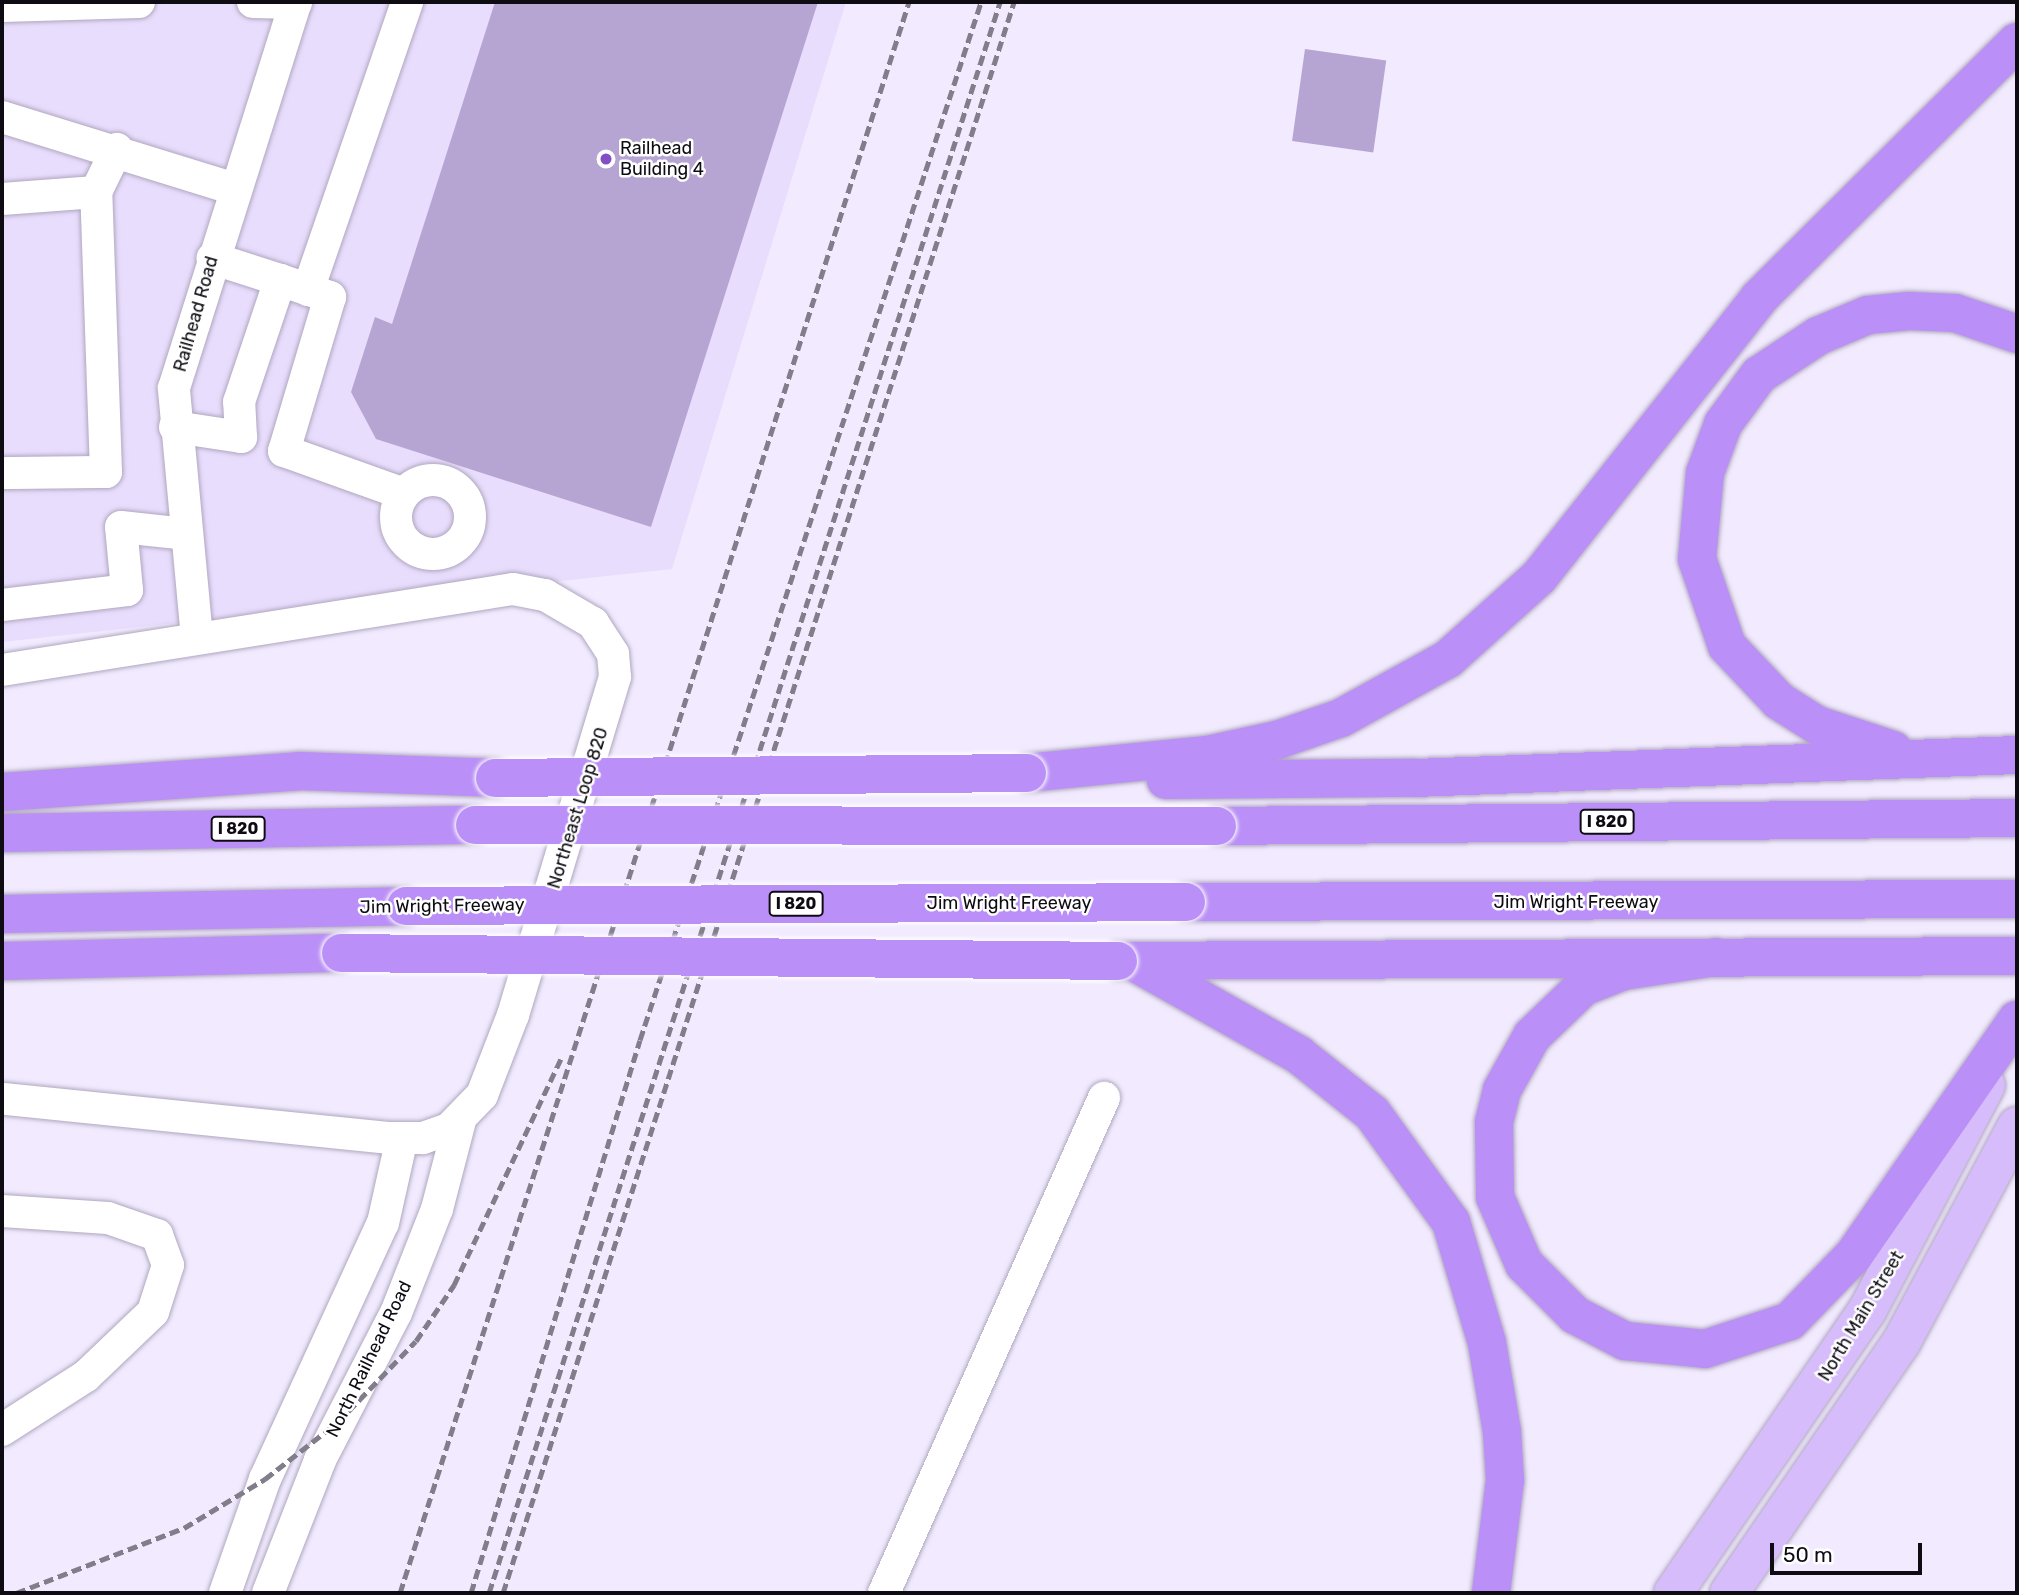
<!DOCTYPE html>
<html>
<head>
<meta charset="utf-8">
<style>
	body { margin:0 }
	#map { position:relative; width:2019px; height:1595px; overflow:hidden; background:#f2ebff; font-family:Rubik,sans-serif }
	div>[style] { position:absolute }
	.built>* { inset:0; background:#e8ddfd }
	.building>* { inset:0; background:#b6a5d2; transform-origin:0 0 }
	.roads { filter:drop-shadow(0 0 2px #b0a7bf) drop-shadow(0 0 2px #b0a7bf) }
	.minor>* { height:32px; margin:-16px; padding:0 16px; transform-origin:16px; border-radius:16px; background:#fff }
	.minor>.ring { margin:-16px; padding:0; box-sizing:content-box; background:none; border:32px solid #fff; border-radius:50% }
	.major>* { height:38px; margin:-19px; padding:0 19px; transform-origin:19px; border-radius:19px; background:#d6bcfa }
	.highway>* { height:38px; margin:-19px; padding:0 19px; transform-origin:19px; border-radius:19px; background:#ba8ff7 }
	.rail>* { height:5px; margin-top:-2.5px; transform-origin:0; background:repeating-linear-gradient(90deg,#827d8b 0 10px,transparent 0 15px) }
	.bridges { filter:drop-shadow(0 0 2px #fff) drop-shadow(0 0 2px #fff) }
	.highway-bridge>* { height:38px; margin:-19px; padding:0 19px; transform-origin:19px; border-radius:19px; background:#ba8ff7 }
	.dots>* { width:19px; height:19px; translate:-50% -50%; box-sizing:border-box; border:4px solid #fff; border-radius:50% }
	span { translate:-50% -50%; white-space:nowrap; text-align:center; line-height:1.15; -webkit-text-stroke:5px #fff; paint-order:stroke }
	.shield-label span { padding:2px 5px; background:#fff; border:2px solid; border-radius:5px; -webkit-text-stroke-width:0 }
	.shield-label { font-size:16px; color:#0e0b13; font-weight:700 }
	.poi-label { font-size:18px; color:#0e0b13 }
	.left { translate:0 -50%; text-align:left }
	.street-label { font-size:18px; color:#0e0b13 }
	.frame { position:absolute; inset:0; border:4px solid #0e0b13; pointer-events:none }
	.scale { position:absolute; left:1770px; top:1543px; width:152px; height:32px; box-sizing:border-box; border:4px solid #0e0b13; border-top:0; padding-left:9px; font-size:21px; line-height:24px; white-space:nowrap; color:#0e0b13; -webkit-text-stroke:5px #fff; paint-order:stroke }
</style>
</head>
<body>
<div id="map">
	<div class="built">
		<div style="clip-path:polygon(2px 2px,846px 2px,672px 569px,2px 642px)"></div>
	</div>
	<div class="building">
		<div style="clip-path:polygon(495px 2px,818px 2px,651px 527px,376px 439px,351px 392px,375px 317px,392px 324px)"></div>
		<div style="left:1305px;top:49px;width:82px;height:93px;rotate:8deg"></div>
	</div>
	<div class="roads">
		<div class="minor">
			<div style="left:253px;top:2px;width:43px;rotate:1.3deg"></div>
			<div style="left:2px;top:6px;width:137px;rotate:-1.7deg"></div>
			<div style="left:2px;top:117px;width:244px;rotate:17.2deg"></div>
			<div style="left:2px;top:199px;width:94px;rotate:-4.3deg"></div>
			<div style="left:280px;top:280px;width:53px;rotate:18.8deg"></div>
			<div style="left:330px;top:297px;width:161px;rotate:106.6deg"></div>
			<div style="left:284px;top:451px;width:127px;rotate:19.7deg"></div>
			<div style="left:308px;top:290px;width:305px;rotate:-71deg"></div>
			<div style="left:175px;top:427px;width:67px;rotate:8.6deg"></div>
			<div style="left:241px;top:437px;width:35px;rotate:-93deg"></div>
			<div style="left:239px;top:402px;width:129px;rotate:-71.4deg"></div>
			<div style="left:280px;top:280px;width:71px;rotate:-162.1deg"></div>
			<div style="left:2px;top:473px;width:104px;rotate:-0.6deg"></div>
			<div style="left:106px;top:472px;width:280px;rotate:-92deg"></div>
			<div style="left:96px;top:192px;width:48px;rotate:-64deg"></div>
			<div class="ring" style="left:396px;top:480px;width:42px;height:42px"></div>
			<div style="left:2px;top:605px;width:126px;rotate:-6.8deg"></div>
			<div style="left:127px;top:590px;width:63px;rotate:-95.4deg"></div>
			<div style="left:121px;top:527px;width:65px;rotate:6.1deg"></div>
			<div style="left:197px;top:638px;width:251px;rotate:-95.3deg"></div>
			<div style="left:174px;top:388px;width:405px;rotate:-72.5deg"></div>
			<div style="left:2px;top:670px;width:517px;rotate:-9.01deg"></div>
			<div style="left:513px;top:589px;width:33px;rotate:11deg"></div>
			<div style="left:545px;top:595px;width:56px;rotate:30.3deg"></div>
			<div style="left:593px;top:623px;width:37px;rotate:57deg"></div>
			<div style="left:613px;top:654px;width:23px;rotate:85deg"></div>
			<div style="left:615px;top:677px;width:353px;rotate:106.8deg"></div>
			<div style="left:513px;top:1015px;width:86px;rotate:111.2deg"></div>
			<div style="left:482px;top:1095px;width:47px;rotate:134.1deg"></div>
			<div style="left:449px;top:1129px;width:28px;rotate:161deg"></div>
			<div style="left:423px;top:1138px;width:34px;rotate:180deg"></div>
			<div style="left:389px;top:1138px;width:389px;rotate:-174.2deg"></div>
			<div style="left:2px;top:1211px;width:106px;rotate:3.8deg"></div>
			<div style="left:108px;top:1218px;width:52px;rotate:19.1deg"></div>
			<div style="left:157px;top:1235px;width:32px;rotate:70deg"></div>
			<div style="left:168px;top:1265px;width:49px;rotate:107.7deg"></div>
			<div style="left:153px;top:1312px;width:93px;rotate:136.3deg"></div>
			<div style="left:86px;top:1376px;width:100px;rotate:147.3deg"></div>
			<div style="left:225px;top:1593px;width:121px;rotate:-70.7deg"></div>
			<div style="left:265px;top:1479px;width:282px;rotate:-65.3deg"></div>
			<div style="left:383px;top:1223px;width:87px;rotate:-77.4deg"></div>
			<div style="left:268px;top:1593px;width:143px;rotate:-68.6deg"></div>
			<div style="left:320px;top:1460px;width:165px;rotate:-62.7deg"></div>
			<div style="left:396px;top:1313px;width:112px;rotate:-68.5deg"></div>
			<div style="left:437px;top:1209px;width:91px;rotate:-75.4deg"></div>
			<div style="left:884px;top:1593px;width:542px;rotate:-66.04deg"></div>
		</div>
		<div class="major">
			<div style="left:1673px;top:1593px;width:342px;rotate:-55.5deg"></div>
			<div style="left:1867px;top:1311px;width:255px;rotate:-62.2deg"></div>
			<div style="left:1729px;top:1593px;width:303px;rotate:-55.5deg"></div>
			<div style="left:1901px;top:1343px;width:246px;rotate:-61.9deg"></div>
		</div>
		<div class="highway">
			<div style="left:1893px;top:750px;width:80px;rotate:-161.8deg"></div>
			<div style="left:1817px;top:725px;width:45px;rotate:-147.7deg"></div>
			<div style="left:1779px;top:701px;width:76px;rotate:-133.4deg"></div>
			<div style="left:1727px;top:646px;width:92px;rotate:-109deg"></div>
			<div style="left:1697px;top:559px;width:86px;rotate:-84.7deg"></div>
			<div style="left:1705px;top:473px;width:52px;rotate:-69.8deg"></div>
			<div style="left:1723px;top:424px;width:61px;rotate:-53.7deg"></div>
			<div style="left:1759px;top:375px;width:71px;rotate:-33.5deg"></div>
			<div style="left:1818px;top:336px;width:54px;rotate:-22.8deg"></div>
			<div style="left:1868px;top:315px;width:41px;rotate:-5.6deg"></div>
			<div style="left:1909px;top:311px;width:46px;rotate:2.5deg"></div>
			<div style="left:1955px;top:313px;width:65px;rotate:18.7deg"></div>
			<div style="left:1027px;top:773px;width:181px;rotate:-5.7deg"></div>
			<div style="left:1207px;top:755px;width:72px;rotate:-12.1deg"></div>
			<div style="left:1277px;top:740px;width:68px;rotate:-19deg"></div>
			<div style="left:1341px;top:718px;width:122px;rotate:-28.9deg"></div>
			<div style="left:1448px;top:659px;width:122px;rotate:-42deg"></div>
			<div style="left:1539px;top:577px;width:355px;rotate:-51.7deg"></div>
			<div style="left:1759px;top:298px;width:363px;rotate:-44.8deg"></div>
			<div style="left:1166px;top:780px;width:249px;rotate:-0.5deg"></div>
			<div style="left:1415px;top:778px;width:602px;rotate:-2.19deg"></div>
			<div style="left:2px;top:792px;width:298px;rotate:-4deg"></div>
			<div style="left:299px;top:771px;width:196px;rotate:2deg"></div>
			<div style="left:1217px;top:826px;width:800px;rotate:-0.57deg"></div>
			<div style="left:2px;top:833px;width:473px;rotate:-1deg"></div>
			<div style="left:1186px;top:902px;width:831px;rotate:-0.21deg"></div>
			<div style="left:2px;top:914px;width:404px;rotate:-1.1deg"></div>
			<div style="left:1716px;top:957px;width:94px;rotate:171.4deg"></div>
			<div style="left:1623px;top:971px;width:43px;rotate:158.2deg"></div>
			<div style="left:1583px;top:987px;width:71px;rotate:136.1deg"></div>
			<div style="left:1532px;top:1036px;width:62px;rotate:119.1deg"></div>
			<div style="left:1502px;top:1090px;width:33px;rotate:104deg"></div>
			<div style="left:1494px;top:1122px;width:75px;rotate:89.2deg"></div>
			<div style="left:1495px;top:1197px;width:73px;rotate:66.6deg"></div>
			<div style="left:1524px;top:1264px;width:72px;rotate:45deg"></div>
			<div style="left:1575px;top:1315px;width:56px;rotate:27.5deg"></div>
			<div style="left:1625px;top:1341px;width:80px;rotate:5.7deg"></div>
			<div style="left:1705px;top:1349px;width:89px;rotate:-18.2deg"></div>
			<div style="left:1790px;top:1321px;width:92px;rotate:-45.9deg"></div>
			<div style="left:1854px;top:1255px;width:286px;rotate:-55.3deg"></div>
			<div style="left:2px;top:961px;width:339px;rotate:-1.4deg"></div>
			<div style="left:1118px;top:961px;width:899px;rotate:-0.32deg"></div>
			<div style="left:1136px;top:963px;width:187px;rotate:29.4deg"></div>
			<div style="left:1299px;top:1055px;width:93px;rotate:38.5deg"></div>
			<div style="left:1372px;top:1113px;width:135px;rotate:54.1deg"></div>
			<div style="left:1451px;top:1222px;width:126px;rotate:73.4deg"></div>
			<div style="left:1487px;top:1343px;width:90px;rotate:80.4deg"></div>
			<div style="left:1502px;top:1432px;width:48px;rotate:86.4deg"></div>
			<div style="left:1505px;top:1480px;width:114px;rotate:97.1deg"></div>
		</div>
	</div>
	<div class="rail">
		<div style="left:16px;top:1593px;width:180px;rotate:-21.2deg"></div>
		<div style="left:184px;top:1528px;width:95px;rotate:-31.2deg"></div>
		<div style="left:265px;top:1479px;width:93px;rotate:-38deg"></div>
		<div style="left:338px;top:1422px;width:112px;rotate:-46.1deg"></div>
		<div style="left:416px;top:1341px;width:68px;rotate:-55.8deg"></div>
		<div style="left:454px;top:1285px;width:250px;rotate:-64.7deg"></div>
		<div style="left:400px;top:1593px;width:1670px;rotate:-72.26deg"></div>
		<div style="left:471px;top:1593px;width:578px;rotate:-73.01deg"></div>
		<div style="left:640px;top:1040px;width:1093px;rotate:-71.81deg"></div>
		<div style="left:489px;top:1593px;width:1671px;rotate:-72.19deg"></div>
		<div style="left:503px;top:1593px;width:1671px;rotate:-72.19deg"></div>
	</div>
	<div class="bridges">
		<div class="highway-bridge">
			<div style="left:495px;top:778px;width:532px;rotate:-0.54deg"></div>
			<div style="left:475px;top:825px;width:742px;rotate:0.08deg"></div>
			<div style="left:406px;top:906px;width:780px;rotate:-0.29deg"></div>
			<div style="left:341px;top:953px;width:777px;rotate:0.59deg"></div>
		</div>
	</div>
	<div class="dots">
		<div style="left:606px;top:159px;background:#844ec5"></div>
	</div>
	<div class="shield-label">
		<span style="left:1607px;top:822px">I 820</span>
		<span style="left:238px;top:829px">I 820</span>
		<span style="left:796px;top:904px">I 820</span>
	</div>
	<div class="poi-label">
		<span class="left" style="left:620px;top:159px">Railhead<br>Building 4</span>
	</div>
	<div class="street-label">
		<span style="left:196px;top:314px;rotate:-74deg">Railhead Road</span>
		<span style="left:578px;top:808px;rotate:-73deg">Northeast Loop 820</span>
		<span style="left:1576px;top:902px">Jim Wright Freeway</span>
		<span style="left:1009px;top:903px">Jim Wright Freeway</span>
		<span style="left:442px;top:906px;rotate:-1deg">Jim Wright Freeway</span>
		<span style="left:1861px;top:1316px;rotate:-59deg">North Main Street</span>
		<span style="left:369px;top:1359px;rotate:-64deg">North Railhead Road</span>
	</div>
	<div class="frame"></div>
	<div class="scale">50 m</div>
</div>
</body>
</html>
